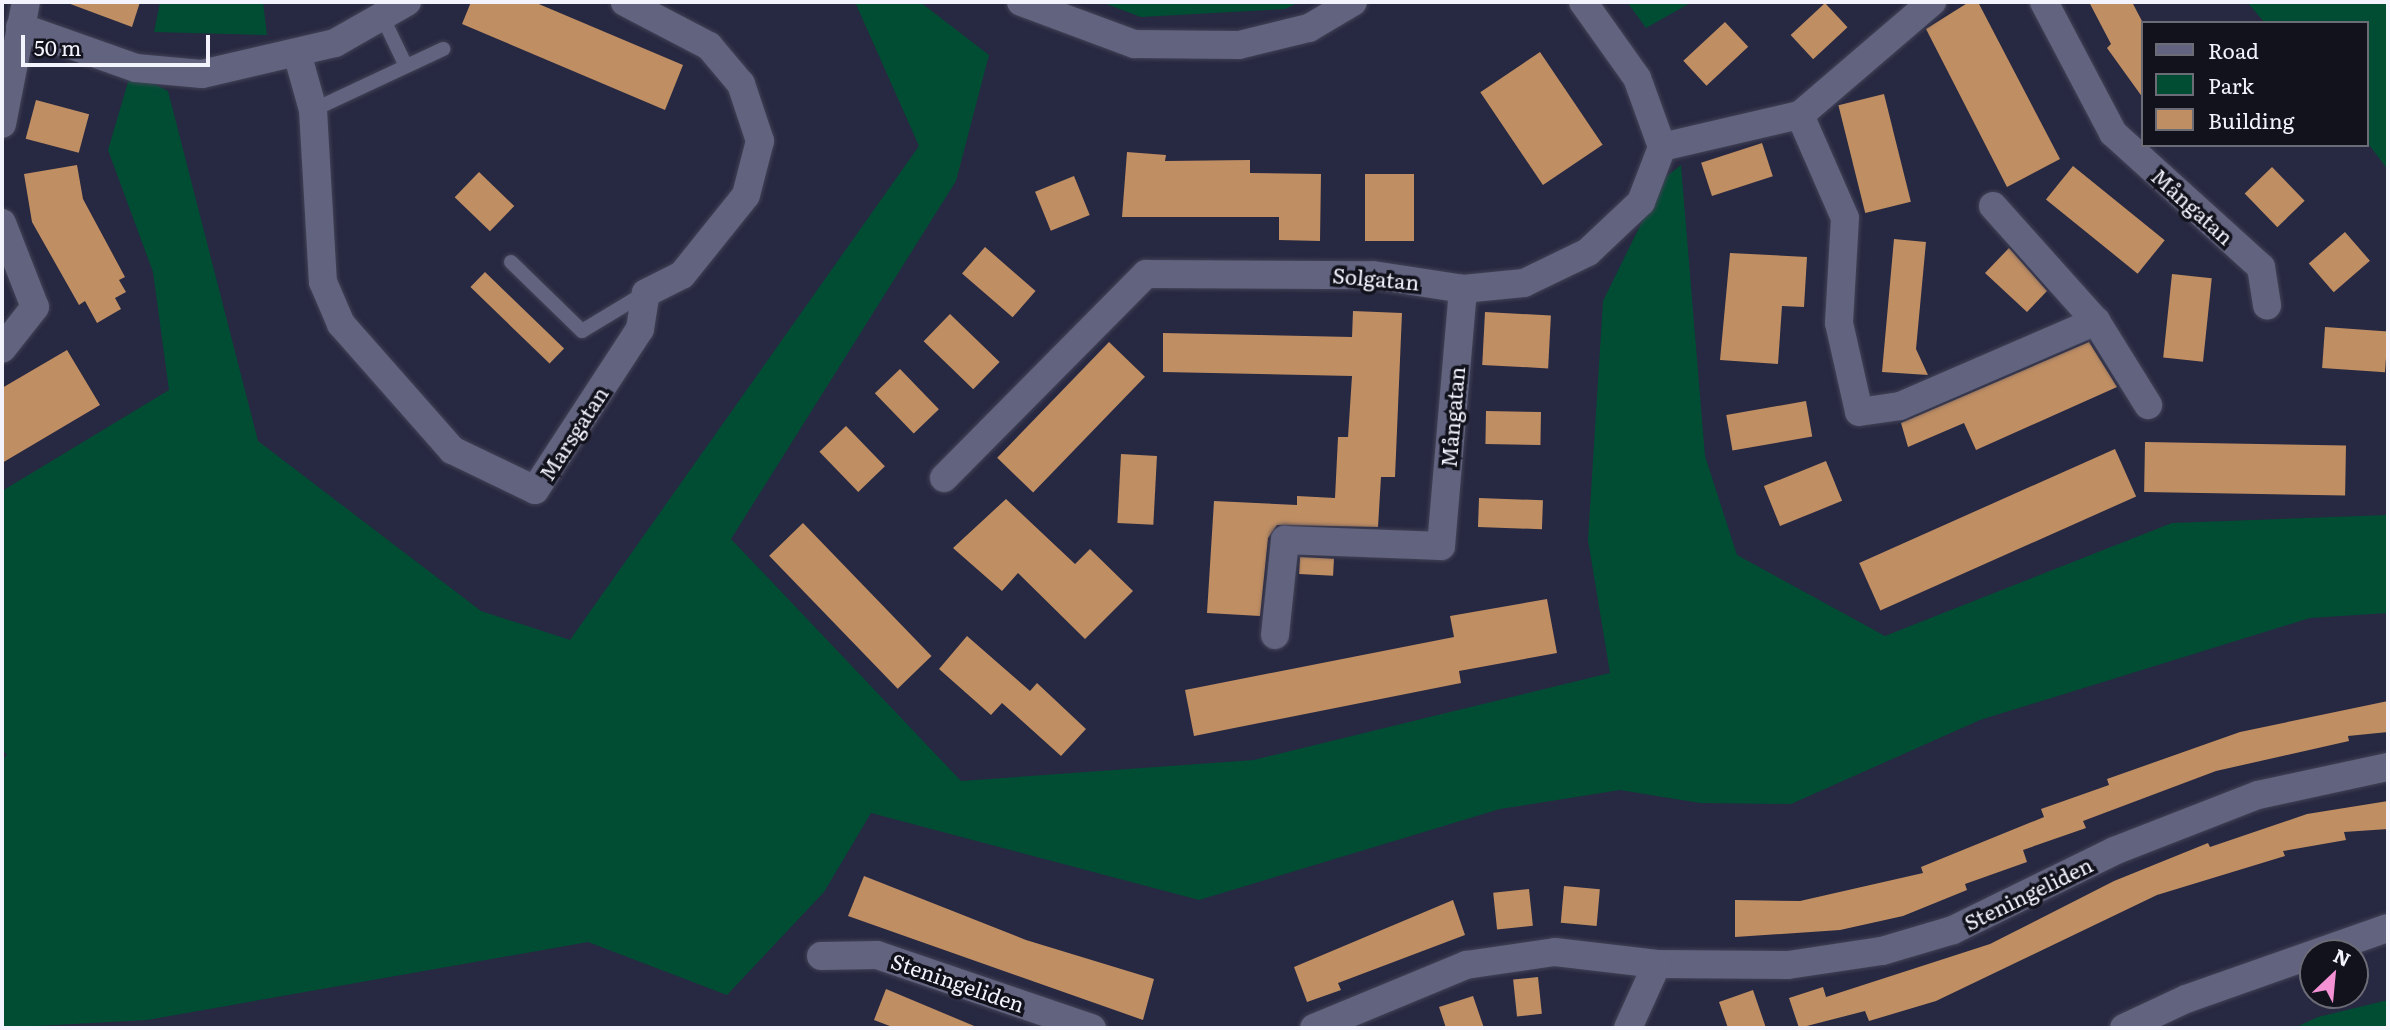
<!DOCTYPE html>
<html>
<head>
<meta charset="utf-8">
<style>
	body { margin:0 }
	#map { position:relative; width:2390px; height:1030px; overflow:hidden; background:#272841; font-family:Literata,serif }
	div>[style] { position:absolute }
	.green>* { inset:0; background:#004d34 }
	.building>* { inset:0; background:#bf8e63; transform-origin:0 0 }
	.roads { filter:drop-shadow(0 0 2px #424256) drop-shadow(0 0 2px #424256) }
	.service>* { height:14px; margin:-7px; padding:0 7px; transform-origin:7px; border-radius:7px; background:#61637f }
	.minor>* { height:28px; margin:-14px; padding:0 14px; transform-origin:14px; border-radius:14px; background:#61637f }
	span { translate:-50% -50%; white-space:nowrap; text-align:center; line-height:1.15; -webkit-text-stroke:7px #12121d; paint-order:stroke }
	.street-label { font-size:21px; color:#f2f3fd }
	.frame { position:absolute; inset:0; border:4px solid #f2f3fd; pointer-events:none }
	.legend { position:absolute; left:2141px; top:21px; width:228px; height:126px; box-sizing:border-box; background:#12121d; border:2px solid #6c6c77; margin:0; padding:9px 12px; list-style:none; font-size:21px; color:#f2f3fd }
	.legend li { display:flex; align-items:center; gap:14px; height:35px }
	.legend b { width:35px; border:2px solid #6c6c77 }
	.north { position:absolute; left:2299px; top:939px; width:70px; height:70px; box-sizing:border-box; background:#12121d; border:2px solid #6c6c77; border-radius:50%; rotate:26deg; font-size:19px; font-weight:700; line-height:28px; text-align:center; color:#f2f3fd }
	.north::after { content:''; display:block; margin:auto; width:24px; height:32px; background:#f491d4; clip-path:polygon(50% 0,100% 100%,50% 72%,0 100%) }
	.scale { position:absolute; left:21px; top:35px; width:189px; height:32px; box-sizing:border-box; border:4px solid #f2f3fd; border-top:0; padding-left:9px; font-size:21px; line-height:24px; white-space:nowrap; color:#f2f3fd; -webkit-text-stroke:5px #12121d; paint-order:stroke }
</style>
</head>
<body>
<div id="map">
	<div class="green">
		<div style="clip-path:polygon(160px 2px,263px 2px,267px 35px,154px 32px)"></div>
		<div style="clip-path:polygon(855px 2px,920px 2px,989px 55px,956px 181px,731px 539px,961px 781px,1254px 760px,1610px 673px,1588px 540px,1603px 301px,1663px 179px,1681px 165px,1705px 456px,1737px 555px,1885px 636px,2172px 523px,2388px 515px,2388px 613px,2310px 618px,1980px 720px,1791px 804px,1700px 803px,1620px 790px,1500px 809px,1199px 900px,871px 813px,824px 892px,727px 995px,588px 942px,147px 1020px,2px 1028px,2px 760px,7px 755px,2px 749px,2px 491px,169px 390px,153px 272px,108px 150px,131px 72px,168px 91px,258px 441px,481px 611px,570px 640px,919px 146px)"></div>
		<div style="clip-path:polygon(1101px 2px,1299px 2px,1285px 9px,1141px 17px)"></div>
		<div style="clip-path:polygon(1627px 2px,1692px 2px,1646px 28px)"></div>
		<div style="clip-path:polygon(2247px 2px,2388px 2px,2388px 170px,2367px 142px,2367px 23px,2265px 23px)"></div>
		<div style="clip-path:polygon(2388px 1000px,2388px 1028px,2294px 1028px,2318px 1017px)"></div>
	</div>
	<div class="building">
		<div style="clip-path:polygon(65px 2px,140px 2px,132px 27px)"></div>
		<div style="clip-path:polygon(471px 2px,534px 2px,683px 65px,665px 110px,462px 24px)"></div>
		<div style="clip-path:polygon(1969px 2px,1978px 2px,2060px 159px,2007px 187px,1926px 29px)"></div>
		<div style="clip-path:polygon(2089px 2px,2132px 2px,2143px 23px,2143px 98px,2107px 48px,2111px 44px)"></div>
		<div style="left:1825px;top:3px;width:33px;height:47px;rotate:47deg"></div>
		<div style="left:1725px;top:22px;width:34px;height:57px;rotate:47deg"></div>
		<div style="left:1540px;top:52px;width:112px;height:72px;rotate:56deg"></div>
		<div style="left:1884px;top:94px;width:111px;height:47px;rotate:76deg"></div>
		<div style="left:36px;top:100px;width:55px;height:40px;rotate:15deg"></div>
		<div style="left:1762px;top:143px;width:35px;height:64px;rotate:72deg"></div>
		<div style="clip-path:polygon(1127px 152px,1166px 155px,1165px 161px,1250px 160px,1250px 173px,1321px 174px,1320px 241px,1279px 240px,1279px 217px,1122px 217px)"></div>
		<div style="clip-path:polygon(77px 165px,83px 199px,125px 277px,119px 280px,126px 292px,115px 298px,121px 309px,97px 323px,85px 301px,79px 305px,32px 222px,24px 174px)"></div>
		<div style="left:2073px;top:166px;width:118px;height:43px;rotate:39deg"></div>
		<div style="left:2272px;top:167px;width:47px;height:38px;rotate:46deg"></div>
		<div style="left:479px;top:172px;width:49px;height:35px;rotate:44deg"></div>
		<div style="left:1365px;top:174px;width:49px;height:67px"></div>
		<div style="left:1074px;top:176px;width:42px;height:42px;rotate:68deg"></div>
		<div style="left:2345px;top:232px;width:38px;height:48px;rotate:49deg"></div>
		<div style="clip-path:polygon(1894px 239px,1926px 242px,1916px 349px,1928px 375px,1882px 372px)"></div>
		<div style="left:985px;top:247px;width:67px;height:35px;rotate:41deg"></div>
		<div style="clip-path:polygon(2009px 248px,2047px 291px,2027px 312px,1985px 273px)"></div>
		<div style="clip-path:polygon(1730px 253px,1807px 257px,1804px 307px,1782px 306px,1778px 364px,1720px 360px)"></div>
		<div style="left:485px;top:272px;width:110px;height:21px;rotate:44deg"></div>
		<div style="left:2172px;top:274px;width:40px;height:84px;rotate:6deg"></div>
		<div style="clip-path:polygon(1353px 311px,1402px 313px,1395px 477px,1381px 477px,1378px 527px,1277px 525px,1268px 538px,1260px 616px,1207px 613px,1214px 501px,1297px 505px,1297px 496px,1335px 498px,1338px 437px,1348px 437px,1352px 376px,1163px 372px,1163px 333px,1352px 337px)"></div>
		<div style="left:1485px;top:312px;width:66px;height:53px;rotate:3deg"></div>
		<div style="left:950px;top:314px;width:69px;height:38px;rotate:44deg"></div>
		<div style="left:2325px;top:327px;width:63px;height:41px;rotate:4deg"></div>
		<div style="left:1109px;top:342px;width:50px;height:161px;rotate:44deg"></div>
		<div style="clip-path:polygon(2089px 342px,2117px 387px,1976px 450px,1964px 423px,1908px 447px,1901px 423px)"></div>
		<div style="clip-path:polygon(67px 350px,100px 405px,2px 463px,2px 388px)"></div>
		<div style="left:900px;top:369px;width:56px;height:35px;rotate:46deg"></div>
		<div style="left:1806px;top:401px;width:36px;height:81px;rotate:80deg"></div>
		<div style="left:1486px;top:411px;width:55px;height:33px;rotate:1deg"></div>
		<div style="left:846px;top:426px;width:56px;height:37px;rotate:46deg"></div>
		<div style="left:2145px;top:442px;width:201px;height:50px;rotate:1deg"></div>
		<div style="left:2115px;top:449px;width:52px;height:280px;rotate:66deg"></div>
		<div style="left:1121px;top:454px;width:36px;height:69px;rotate:3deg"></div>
		<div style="left:1826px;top:461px;width:43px;height:67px;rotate:68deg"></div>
		<div style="left:1479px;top:498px;width:64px;height:29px;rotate:2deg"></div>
		<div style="clip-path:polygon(1006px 499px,1075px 564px,1090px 549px,1133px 591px,1085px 639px,1018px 573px,1002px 591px,953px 548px)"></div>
		<div style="left:803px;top:523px;width:185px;height:47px;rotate:46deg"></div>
		<div style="left:1300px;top:557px;width:34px;height:17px;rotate:3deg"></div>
		<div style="clip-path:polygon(1547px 599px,1557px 653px,1459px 671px,1461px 683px,1194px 736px,1185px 690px,1454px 637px,1450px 616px)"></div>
		<div style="clip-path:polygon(967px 636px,1030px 691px,1037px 683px,1086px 729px,1061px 756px,1002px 703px,991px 715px,939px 669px)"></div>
		<div style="clip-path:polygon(2388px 701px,2388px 732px,2348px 736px,2349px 741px,2216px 771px,2083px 821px,2086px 828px,2023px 850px,2027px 862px,1965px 884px,1967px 890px,1903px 916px,1840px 930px,1735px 937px,1735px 900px,1800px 901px,1923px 873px,1921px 867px,2044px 817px,2041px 809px,2109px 785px,2107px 779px,2240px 732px)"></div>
		<div style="clip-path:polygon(2388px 801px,2388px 829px,2344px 832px,2346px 840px,2283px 851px,2285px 856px,2157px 895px,1936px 1001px,1869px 1021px,1865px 1011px,1799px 1028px,1789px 998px,1823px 987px,1826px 997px,1990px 944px,2114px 881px,2208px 843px,2210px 847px,2307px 814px)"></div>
		<div style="clip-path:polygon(864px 876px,1026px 940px,1154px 979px,1143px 1020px,848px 916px)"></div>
		<div style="left:1564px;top:886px;width:36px;height:37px;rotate:5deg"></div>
		<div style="left:1529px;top:889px;width:37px;height:36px;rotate:84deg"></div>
		<div style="clip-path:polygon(1453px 900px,1465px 935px,1338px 983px,1341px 990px,1307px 1002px,1294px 967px)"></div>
		<div style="left:1538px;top:977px;width:37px;height:25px;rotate:84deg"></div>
		<div style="clip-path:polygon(886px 989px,979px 1028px,895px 1028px,874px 1020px)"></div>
		<div style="clip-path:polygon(1753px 990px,1766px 1028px,1728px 1028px,1719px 1002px)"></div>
		<div style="clip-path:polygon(1473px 996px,1484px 1028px,1446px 1028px,1439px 1007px)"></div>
	</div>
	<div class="roads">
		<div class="service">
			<div style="left:382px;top:16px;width:55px;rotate:64.4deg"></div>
			<div style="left:313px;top:110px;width:144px;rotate:-25.1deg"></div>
			<div style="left:511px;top:262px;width:99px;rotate:44.2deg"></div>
			<div style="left:582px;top:331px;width:74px;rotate:-31.1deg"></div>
		</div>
		<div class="minor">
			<div style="left:1021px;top:2px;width:121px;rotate:20.4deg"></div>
			<div style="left:1134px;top:44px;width:105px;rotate:0.5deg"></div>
			<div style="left:1239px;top:45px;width:72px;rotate:-13.7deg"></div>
			<div style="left:1309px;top:28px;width:51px;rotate:-30.6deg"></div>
			<div style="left:2044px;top:2px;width:148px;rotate:62.2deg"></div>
			<div style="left:2113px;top:133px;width:200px;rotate:42.2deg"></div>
			<div style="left:2261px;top:267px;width:39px;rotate:81deg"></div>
			<div style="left:20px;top:27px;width:123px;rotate:19.5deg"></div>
			<div style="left:136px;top:68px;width:66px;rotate:5.2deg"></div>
			<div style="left:202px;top:74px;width:137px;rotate:-13.1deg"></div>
			<div style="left:335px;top:43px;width:83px;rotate:-29.7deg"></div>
			<div style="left:297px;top:53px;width:59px;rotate:74.3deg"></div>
			<div style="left:313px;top:110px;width:172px;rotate:86.7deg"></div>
			<div style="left:323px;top:282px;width:46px;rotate:66.8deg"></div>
			<div style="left:341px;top:324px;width:168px;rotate:48.6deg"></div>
			<div style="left:452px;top:450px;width:92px;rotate:25.7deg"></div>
			<div style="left:535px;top:490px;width:192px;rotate:-56.9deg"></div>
			<div style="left:640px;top:329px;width:36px;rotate:-81deg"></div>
			<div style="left:646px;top:293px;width:40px;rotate:-26.6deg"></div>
			<div style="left:682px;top:275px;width:102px;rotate:-51.3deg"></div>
			<div style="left:746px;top:195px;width:56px;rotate:-75.5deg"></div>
			<div style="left:760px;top:141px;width:60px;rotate:-108.4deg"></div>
			<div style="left:741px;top:84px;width:50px;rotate:-130.1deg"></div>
			<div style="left:709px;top:46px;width:95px;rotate:-152.4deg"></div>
			<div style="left:1800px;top:115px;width:112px;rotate:66.4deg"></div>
			<div style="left:1845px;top:218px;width:105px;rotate:93.3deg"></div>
			<div style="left:1839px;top:323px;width:91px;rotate:77.3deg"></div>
			<div style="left:1859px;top:412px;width:41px;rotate:-8.3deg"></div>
			<div style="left:1900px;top:406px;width:214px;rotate:-23.4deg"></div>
			<div style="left:2px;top:124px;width:124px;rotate:-78.9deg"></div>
			<div style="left:1662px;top:147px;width:142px;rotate:-13.1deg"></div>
			<div style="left:1800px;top:115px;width:174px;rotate:-40.6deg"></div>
			<div style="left:1993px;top:206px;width:154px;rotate:48.2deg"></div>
			<div style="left:2096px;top:321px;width:99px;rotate:58.2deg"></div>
			<div style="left:2px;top:223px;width:90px;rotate:68.6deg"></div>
			<div style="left:35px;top:307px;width:53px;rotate:128.2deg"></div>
			<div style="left:944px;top:478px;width:287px;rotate:-45.3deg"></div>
			<div style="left:1146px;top:274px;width:227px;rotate:0.3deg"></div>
			<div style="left:1373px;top:275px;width:91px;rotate:8.8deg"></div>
			<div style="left:1463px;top:289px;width:61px;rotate:-5.6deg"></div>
			<div style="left:1524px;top:283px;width:71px;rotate:-25.8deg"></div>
			<div style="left:1588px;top:252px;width:73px;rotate:-43.3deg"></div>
			<div style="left:1641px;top:202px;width:59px;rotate:-69.1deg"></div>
			<div style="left:1662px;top:147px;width:73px;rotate:-109.9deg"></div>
			<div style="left:1637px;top:78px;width:93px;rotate:-125.4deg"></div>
			<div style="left:1275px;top:635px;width:96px;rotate:-84deg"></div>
			<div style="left:1285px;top:540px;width:156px;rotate:2.2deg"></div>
			<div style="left:1441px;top:546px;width:258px;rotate:-85.1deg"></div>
			<div style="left:821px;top:956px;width:56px;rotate:-1deg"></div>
			<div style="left:877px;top:955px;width:227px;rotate:18.8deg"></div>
			<div style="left:1657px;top:964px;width:131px;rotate:0.4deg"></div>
			<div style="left:1788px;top:965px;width:95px;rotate:-8.5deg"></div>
			<div style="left:1882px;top:951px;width:74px;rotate:-16.5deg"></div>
			<div style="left:1953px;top:930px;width:179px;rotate:-26.1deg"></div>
			<div style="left:2114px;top:851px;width:155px;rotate:-21.3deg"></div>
			<div style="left:2258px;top:795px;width:133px;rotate:-12.2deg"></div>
			<div style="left:1314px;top:1028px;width:165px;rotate:-22.5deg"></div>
			<div style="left:1466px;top:965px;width:90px;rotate:-8.3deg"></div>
			<div style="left:1555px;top:952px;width:103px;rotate:6.7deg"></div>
			<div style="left:1657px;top:964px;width:70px;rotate:114.4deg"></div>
			<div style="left:2124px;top:1028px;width:68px;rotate:-25.1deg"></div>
			<div style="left:2186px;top:999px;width:214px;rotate:-19.4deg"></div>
		</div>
	</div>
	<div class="street-label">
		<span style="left:2193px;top:206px;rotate:42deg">Mångatan</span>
		<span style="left:1376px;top:278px;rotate:5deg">Solgatan</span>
		<span style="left:1452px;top:417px;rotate:-85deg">Mångatan</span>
		<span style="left:573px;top:433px;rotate:-57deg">Marsgatan</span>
		<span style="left:2028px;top:893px;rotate:-26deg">Steningeliden</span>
		<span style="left:958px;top:982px;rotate:19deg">Steningeliden</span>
	</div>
	<div class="frame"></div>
	<ul class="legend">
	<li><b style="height:9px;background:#61637f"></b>Road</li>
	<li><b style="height:19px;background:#004d34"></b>Park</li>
	<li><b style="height:19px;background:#bf8e63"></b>Building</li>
	</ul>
	<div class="north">N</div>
	<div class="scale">50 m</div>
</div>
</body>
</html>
